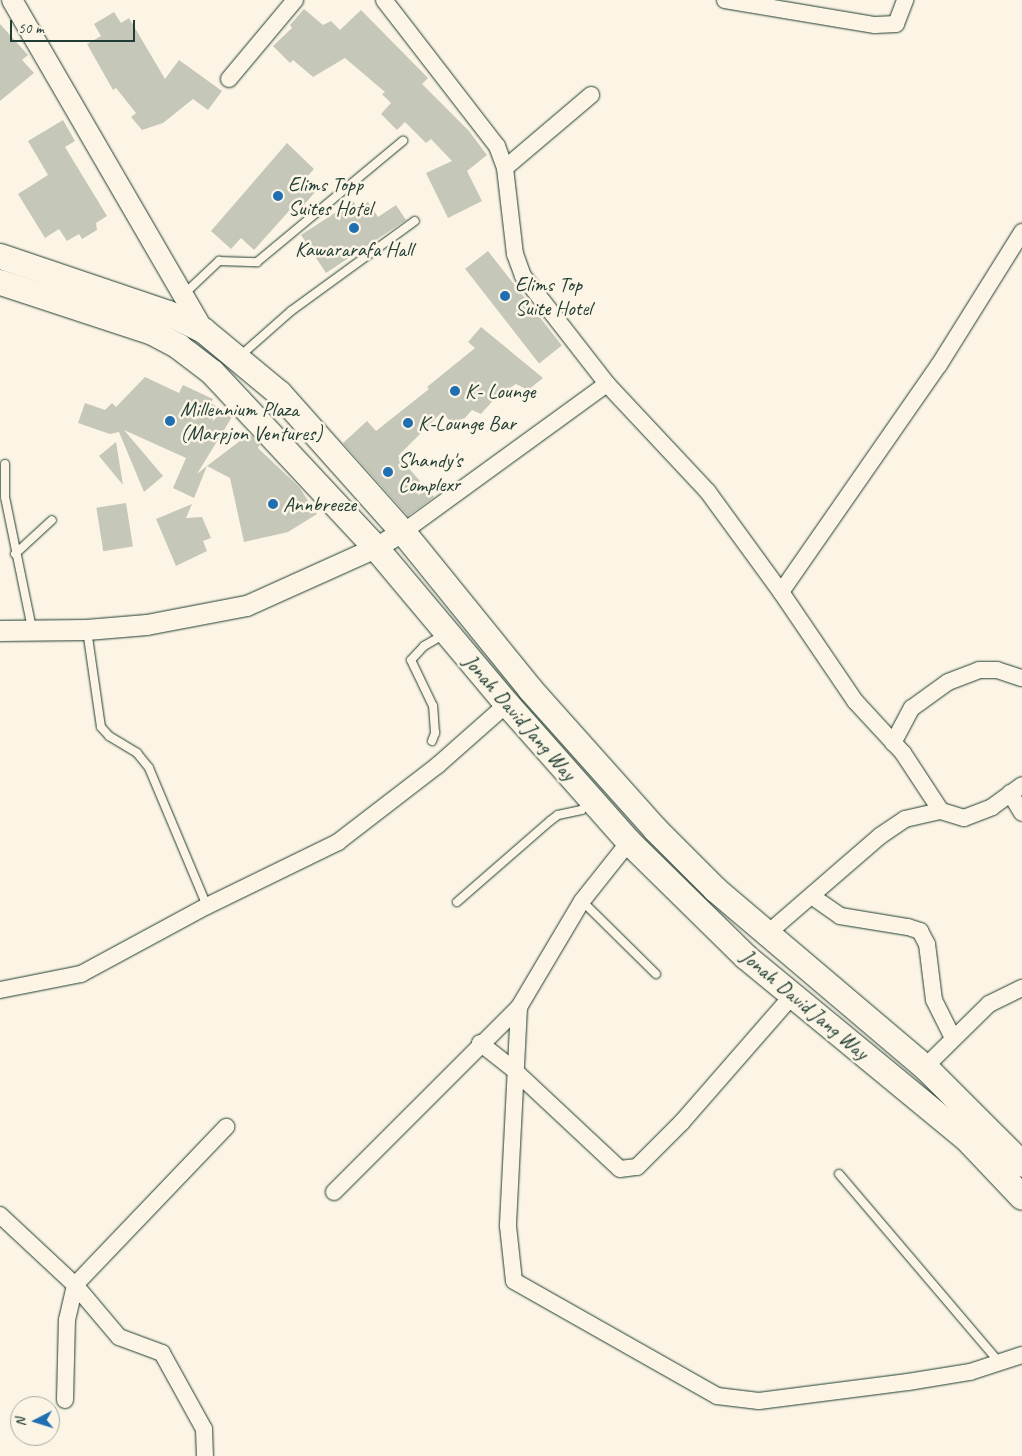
<!DOCTYPE html>
<html>
<head>
<meta charset="utf-8">
<style>
	body { margin:0 }
	#map { position:relative; width:1022px; height:1456px; overflow:hidden; background:#fcf5e5; font-family:Caveat,sans-serif }
	div>[style] { position:absolute }
	.building>* { inset:0; background:#c5c7b9; transform-origin:0 0 }
	.roads { filter:drop-shadow(0 0 1px #1f3d34) drop-shadow(0 0 1px #1f3d34) }
	.service>* { height:8px; margin:-4px; padding:0 4px; transform-origin:4px; border-radius:4px; background:#fcf5e5 }
	.minor>* { height:16px; margin:-8px; padding:0 8px; transform-origin:8px; border-radius:8px; background:#fcf5e5 }
	.tertiary>* { height:20px; margin:-10px; padding:0 10px; transform-origin:10px; border-radius:10px; background:#fcf5e5 }
	.primary>* { height:25px; margin:-12.5px; padding:0 12.5px; transform-origin:12.5px; border-radius:12.5px; background:#fcf5e5 }
	.dots>* { width:14px; height:14px; translate:-50% -50%; box-sizing:border-box; border:2px solid #fcf5e5; border-radius:50% }
	span { translate:-50% -50%; white-space:nowrap; text-align:center; line-height:1.15; -webkit-text-stroke:5px #fcf5e5; paint-order:stroke }
	.poi-label { font-size:21px; color:#1f3d34 }
	.left { translate:0 -50%; text-align:left }
	.street-label { font-size:21px; color:#1f3d34 }
	.north { position:absolute; left:10px; top:1396px; width:50px; height:50px; box-sizing:border-box; background:#fcf5e5; border:1px solid #a4ab9e; border-radius:50%; rotate:265deg; font-size:14px; font-weight:700; line-height:20px; text-align:center; color:#1f3d34 }
	.north::after { content:''; display:block; margin:auto; width:18px; height:22px; background:#1f6fb2; clip-path:polygon(50% 0,100% 100%,50% 72%,0 100%) }
	.scale { position:absolute; left:10px; top:20px; width:125px; height:22px; box-sizing:border-box; border:2px solid #1f3d34; border-top:0; padding-left:6px; font-size:15px; line-height:18px; white-space:nowrap; color:#1f3d34; -webkit-text-stroke:4px #fcf5e5; paint-order:stroke }
</style>
</head>
<body>
<div id="map">
	<div class="building">
		<div style="clip-path:polygon(304px 9px,323px 25px,331px 21px,340px 30px,361px 10px,428px 78px,422px 84px,469px 131px,487px 155px,467px 171px,482px 201px,448px 218px,426px 173px,452px 161px,431px 139px,426px 143px,405px 122px,397px 130px,381px 114px,391px 103px,382px 94px,385px 92px,345px 58px,313px 77px,293px 60px,290px 63px,273px 46px,292px 28px,290px 25px)"></div>
		<div style="clip-path:polygon(114px 12px,121px 23px,129px 18px,165px 79px,179px 60px,222px 91px,208px 110px,193px 99px,163px 123px,142px 130px,131px 117px,136px 113px,116px 88px,113px 90px,87px 44px,101px 36px,94px 24px)"></div>
		<div style="clip-path:polygon(0 24px,28px 55px,22px 60px,34px 73px,0 101px)"></div>
		<div style="clip-path:polygon(63px 120px,75px 141px,65px 147px,107px 216px,96px 223px,97px 230px,82px 239px,79px 234px,67px 241px,59px 229px,45px 238px,18px 194px,48px 175px,28px 141px)"></div>
		<div style="clip-path:polygon(287px 143px,314px 169px,304px 180px,316px 191px,302px 207px,297px 202px,254px 250px,241px 238px,231px 249px,211px 231px)"></div>
		<div style="clip-path:polygon(353px 201px,357px 207px,368px 202px,378px 217px,396px 205px,406px 220px,326px 273px,301px 235px)"></div>
		<div style="left:488px;top:251px;width:120px;height:29px;rotate:52deg"></div>
		<div style="clip-path:polygon(481px 327px,543px 378px,528px 390px,516px 384px,497px 396px,481px 414px,472px 410px,465px 418px,452px 423px,442px 412px,398px 456px,434px 497px,408px 516px,343px 443px,367px 421px,376px 431px,429px 389px,427px 387px,475px 348px,468px 342px)"></div>
		<div style="clip-path:polygon(145px 377px,179px 393px,183px 385px,213px 399px,211px 403px,232px 417px,197px 474px,207px 466px,194px 498px,173px 488px,186px 458px,124px 430px,163px 476px,144px 492px,119px 432px,110px 434px,78px 423px,85px 403px,105px 410px,112px 403px,116px 407px)"></div>
		<div style="clip-path:polygon(249px 434px,260px 444px,258px 448px,299px 487px,317px 514px,288px 532px,244px 542px,230px 478px,207px 466px)"></div>
		<div style="clip-path:polygon(116px 442px,123px 485px,99px 456px)"></div>
		<div style="left:126px;top:503px;width:44px;height:30px;rotate:81deg"></div>
		<div style="clip-path:polygon(192px 504px,186px 518px,202px 517px,211px 538px,203px 541px,207px 551px,176px 566px,156px 519px)"></div>
	</div>
	<div class="roads">
		<div class="service">
			<div style="left:183px;top:295px;width:50px;rotate:-43.4deg"></div>
			<div style="left:219px;top:261px;width:38px;rotate:2deg"></div>
			<div style="left:257px;top:262px;width:190px;rotate:-39.7deg"></div>
			<div style="left:240px;top:356px;width:68px;rotate:-41.4deg"></div>
			<div style="left:291px;top:311px;width:153px;rotate:-36deg"></div>
			<div style="left:5px;top:464px;width:33px;rotate:90deg"></div>
			<div style="left:5px;top:497px;width:135px;rotate:78.4deg"></div>
			<div style="left:15px;top:554px;width:50px;rotate:-42.6deg"></div>
			<div style="left:87px;top:630px;width:98px;rotate:81.8deg"></div>
			<div style="left:101px;top:727px;width:12px;rotate:48deg"></div>
			<div style="left:109px;top:736px;width:33px;rotate:31deg"></div>
			<div style="left:137px;top:753px;width:19px;rotate:51deg"></div>
			<div style="left:149px;top:768px;width:150px;rotate:67.2deg"></div>
			<div style="left:432px;top:741px;width:9px;rotate:-69deg"></div>
			<div style="left:435px;top:733px;width:27px;rotate:-94deg"></div>
			<div style="left:433px;top:706px;width:51px;rotate:-115.6deg"></div>
			<div style="left:411px;top:660px;width:19px;rotate:-47deg"></div>
			<div style="left:424px;top:646px;width:22px;rotate:-30deg"></div>
			<div style="left:582px;top:901px;width:104px;rotate:44.6deg"></div>
			<div style="left:457px;top:902px;width:123px;rotate:-41.1deg"></div>
			<div style="left:550px;top:821px;width:10px;rotate:-37deg"></div>
			<div style="left:558px;top:815px;width:24px;rotate:-12deg"></div>
			<div style="left:581px;top:810px;width:11px;rotate:-45deg"></div>
			<div style="left:839px;top:1174px;width:247px;rotate:49.6deg"></div>
		</div>
		<div class="minor">
			<div style="left:384px;top:0;width:185px;rotate:52.3deg"></div>
			<div style="left:497px;top:146px;width:23px;rotate:70deg"></div>
			<div style="left:505px;top:168px;width:87px;rotate:83.4deg"></div>
			<div style="left:515px;top:254px;width:23px;rotate:70deg"></div>
			<div style="left:523px;top:276px;width:137px;rotate:52.1deg"></div>
			<div style="left:607px;top:384px;width:148px;rotate:46.9deg"></div>
			<div style="left:708px;top:492px;width:124px;rotate:53.9deg"></div>
			<div style="left:781px;top:592px;width:132px;rotate:55.8deg"></div>
			<div style="left:855px;top:701px;width:71px;rotate:47.3deg"></div>
			<div style="left:903px;top:753px;width:69px;rotate:56.8deg"></div>
			<div style="left:725px;top:0;width:152px;rotate:9.5deg"></div>
			<div style="left:875px;top:25px;width:21px;rotate:-3deg"></div>
			<div style="left:896px;top:24px;width:26px;rotate:-69deg"></div>
			<div style="left:229px;top:79px;width:103px;rotate:-50.1deg"></div>
			<div style="left:505px;top:168px;width:113px;rotate:-40.3deg"></div>
			<div style="left:403px;top:532px;width:252px;rotate:-36deg"></div>
			<div style="left:781px;top:592px;width:277px;rotate:-55.2deg"></div>
			<div style="left:939px;top:365px;width:157px;rotate:-58deg"></div>
			<div style="left:893px;top:743px;width:40px;rotate:-62deg"></div>
			<div style="left:912px;top:708px;width:44px;rotate:-35.8deg"></div>
			<div style="left:948px;top:682px;width:33px;rotate:-21deg"></div>
			<div style="left:979px;top:670px;width:18px"></div>
			<div style="left:997px;top:670px;width:26px;rotate:18deg"></div>
			<div style="left:1010px;top:793px;width:23px;rotate:59deg"></div>
			<div style="left:813px;top:897px;width:33px;rotate:35deg"></div>
			<div style="left:840px;top:916px;width:69px;rotate:9.2deg"></div>
			<div style="left:908px;top:927px;width:13px;rotate:18deg"></div>
			<div style="left:920px;top:931px;width:15px;rotate:62deg"></div>
			<div style="left:927px;top:944px;width:56px;rotate:82.9deg"></div>
			<div style="left:934px;top:1000px;width:42px;rotate:63.4deg"></div>
			<div style="left:768px;top:933px;width:148px;rotate:-40.9deg"></div>
			<div style="left:880px;top:836px;width:30px;rotate:-34deg"></div>
			<div style="left:905px;top:819px;width:37px;rotate:-13deg"></div>
			<div style="left:941px;top:811px;width:24px;rotate:17deg"></div>
			<div style="left:964px;top:818px;width:30px;rotate:-21deg"></div>
			<div style="left:992px;top:807px;width:37px;rotate:-36deg"></div>
			<div style="left:0;top:990px;width:83px;rotate:-11.2deg"></div>
			<div style="left:81px;top:974px;width:143px;rotate:-28.4deg"></div>
			<div style="left:207px;top:906px;width:146px;rotate:-26deg"></div>
			<div style="left:338px;top:842px;width:126px;rotate:-37.6deg"></div>
			<div style="left:438px;top:765px;width:92px;rotate:-41.5deg"></div>
			<div style="left:519px;top:1007px;width:219px;rotate:92.9deg"></div>
			<div style="left:508px;top:1226px;width:55px;rotate:83.8deg"></div>
			<div style="left:514px;top:1281px;width:233px;rotate:29.5deg"></div>
			<div style="left:717px;top:1396px;width:42px;rotate:6.8deg"></div>
			<div style="left:759px;top:1401px;width:150px;rotate:-7.3deg"></div>
			<div style="left:908px;top:1382px;width:63px;rotate:-9.2deg"></div>
			<div style="left:970px;top:1372px;width:55px;rotate:-18.1deg"></div>
			<div style="left:480px;top:1043px;width:42px;rotate:38.2deg"></div>
			<div style="left:513px;top:1069px;width:146px;rotate:43.1deg"></div>
			<div style="left:620px;top:1169px;width:17px;rotate:-7deg"></div>
			<div style="left:637px;top:1167px;width:64px;rotate:-45deg"></div>
			<div style="left:682px;top:1122px;width:166px;rotate:-48.9deg"></div>
			<div style="left:925px;top:1067px;width:90px;rotate:-44.5deg"></div>
			<div style="left:989px;top:1004px;width:37px;rotate:-26deg"></div>
			<div style="left:334px;top:1192px;width:262px;rotate:-45deg"></div>
			<div style="left:519px;top:1007px;width:123px;rotate:-59.3deg"></div>
			<div style="left:582px;top:901px;width:75px;rotate:-51.5deg"></div>
			<div style="left:0;top:1215px;width:103px;rotate:43deg"></div>
			<div style="left:75px;top:1285px;width:68px;rotate:49.8deg"></div>
			<div style="left:119px;top:1337px;width:46px;rotate:20.4deg"></div>
			<div style="left:162px;top:1353px;width:87px;rotate:61.1deg"></div>
			<div style="left:204px;top:1429px;width:27px;rotate:88deg"></div>
			<div style="left:65px;top:1400px;width:80px;rotate:-88.6deg"></div>
			<div style="left:67px;top:1320px;width:36px;rotate:-77deg"></div>
			<div style="left:75px;top:1285px;width:219px;rotate:-46.3deg"></div>
		</div>
		<div class="tertiary">
			<div style="left:12px;top:0;width:381px;rotate:59.9deg"></div>
			<div style="left:0;top:631px;width:87px;rotate:-0.7deg"></div>
			<div style="left:87px;top:630px;width:60px;rotate:-4.8deg"></div>
			<div style="left:147px;top:625px;width:102px;rotate:-10.8deg"></div>
			<div style="left:247px;top:606px;width:141px;rotate:-24.2deg"></div>
			<div style="left:376px;top:548px;width:31px;rotate:-31deg"></div>
		</div>
		<div class="primary">
			<div style="left:0;top:256px;width:177px;rotate:18.7deg"></div>
			<div style="left:168px;top:313px;width:39px;rotate:26deg"></div>
			<div style="left:203px;top:330px;width:99px;rotate:39.7deg"></div>
			<div style="left:279px;top:393px;width:186px;rotate:48.3deg"></div>
			<div style="left:403px;top:532px;width:202px;rotate:51deg"></div>
			<div style="left:530px;top:689px;width:188px;rotate:48.2deg"></div>
			<div style="left:655px;top:829px;width:85px;rotate:45deg"></div>
			<div style="left:715px;top:889px;width:275px;rotate:40.3deg"></div>
			<div style="left:925px;top:1067px;width:137px;rotate:45deg"></div>
			<div style="left:0;top:282px;width:160px;rotate:18.2deg"></div>
			<div style="left:152px;top:332px;width:30px;rotate:28deg"></div>
			<div style="left:178px;top:346px;width:43px;rotate:37.4deg"></div>
			<div style="left:212px;top:372px;width:241px;rotate:47deg"></div>
			<div style="left:376px;top:548px;width:204px;rotate:50deg"></div>
			<div style="left:507px;top:704px;width:184px;rotate:48.5deg"></div>
			<div style="left:629px;top:842px;width:163px;rotate:44.5deg"></div>
			<div style="left:745px;top:956px;width:286px;rotate:39.5deg"></div>
			<div style="left:966px;top:1138px;width:81px;rotate:46.5deg"></div>
		</div>
	</div>
	<div class="dots">
		<div style="left:278px;top:196px;background:#1f6fb2"></div>
		<div style="left:354px;top:228px;background:#1f6fb2"></div>
		<div style="left:505px;top:296px;background:#1f6fb2"></div>
		<div style="left:455px;top:391px;background:#1f6fb2"></div>
		<div style="left:170px;top:421px;background:#1f6fb2"></div>
		<div style="left:408px;top:423px;background:#1f6fb2"></div>
		<div style="left:388px;top:472px;background:#1f6fb2"></div>
		<div style="left:273px;top:504px;background:#1f6fb2"></div>
	</div>
	<div class="poi-label">
		<span class="left" style="left:288px;top:196px">Elims Topp<br>Suites Hotel</span>
		<span style="left:354px;top:249px">Kawararafa Hall</span>
		<span class="left" style="left:515px;top:296px">Elims Top<br>Suite Hotel</span>
		<span class="left" style="left:465px;top:391px">K- Lounge</span>
		<span class="left" style="left:180px;top:421px">Millennium Plaza<br>(Marpjon Ventures)</span>
		<span class="left" style="left:418px;top:423px">K-Lounge Bar</span>
		<span class="left" style="left:398px;top:472px">Shandy's<br>Complexr</span>
		<span class="left" style="left:283px;top:504px">Annbreeze</span>
	</div>
	<div class="street-label">
		<span style="left:520px;top:717px;rotate:49deg">Jonah David Jang Way</span>
		<span style="left:805px;top:1004px;rotate:40deg">Jonah David Jang Way</span>
	</div>
	<div class="north">N</div>
	<div class="scale">50 m</div>
</div>
</body>
</html>
